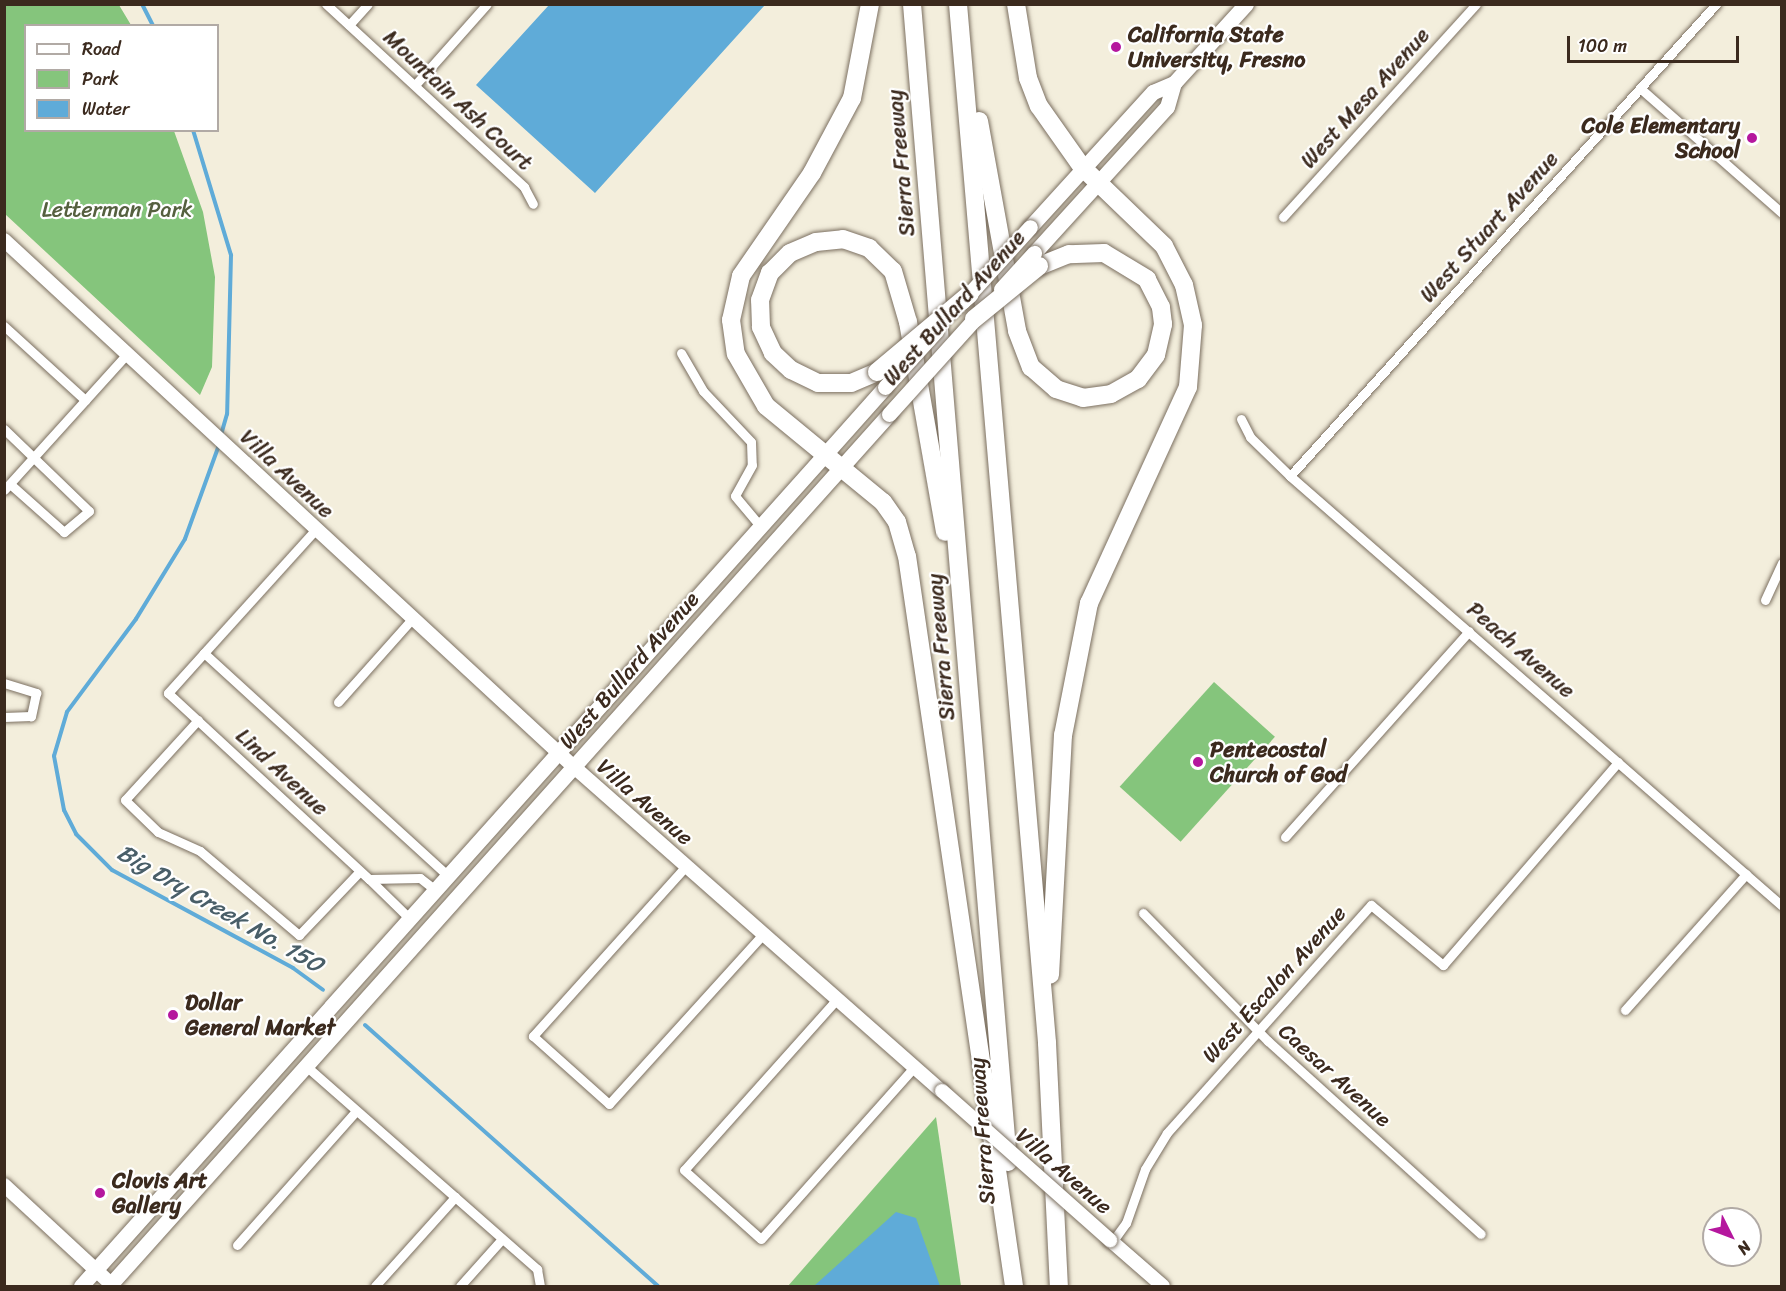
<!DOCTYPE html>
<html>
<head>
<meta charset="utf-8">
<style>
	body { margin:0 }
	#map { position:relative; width:1786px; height:1291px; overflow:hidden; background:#f3eedc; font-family:Sriracha,sans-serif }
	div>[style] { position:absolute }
	.green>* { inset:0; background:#85c57c; transform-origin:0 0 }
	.water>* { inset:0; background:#5fabd8 }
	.stream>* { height:4px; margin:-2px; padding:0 2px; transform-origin:2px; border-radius:2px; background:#5fabd8 }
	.roads { filter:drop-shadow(0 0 2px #7b6f60) drop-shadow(0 0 2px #7b6f60) }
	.minor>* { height:9px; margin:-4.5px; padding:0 4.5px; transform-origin:4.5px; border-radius:4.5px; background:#fff }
	.secondary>* { height:14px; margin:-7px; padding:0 7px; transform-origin:7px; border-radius:7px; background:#fff }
	.primary>* { height:15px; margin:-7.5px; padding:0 7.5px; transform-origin:7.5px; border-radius:7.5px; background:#fff }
	.motorway>* { height:18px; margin:-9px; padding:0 9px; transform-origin:9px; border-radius:9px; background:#fff }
	.bridges { filter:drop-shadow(0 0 2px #7b6f60) drop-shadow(0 0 2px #7b6f60) }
	.secondary-bridge>* { height:14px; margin:-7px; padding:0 7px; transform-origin:7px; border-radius:7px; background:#fff }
	.primary-bridge>* { height:15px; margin:-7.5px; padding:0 7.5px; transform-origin:7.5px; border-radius:7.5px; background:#fff }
	.motorway-bridge>* { height:18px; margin:-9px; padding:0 9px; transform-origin:9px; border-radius:9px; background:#fff }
	.dots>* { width:16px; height:16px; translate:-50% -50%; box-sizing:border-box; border:3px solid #fff; border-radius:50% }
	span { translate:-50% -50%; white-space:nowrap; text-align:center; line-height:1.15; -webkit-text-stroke:4.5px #fff; paint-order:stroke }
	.poi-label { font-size:22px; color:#3b2a1e; font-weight:700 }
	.left { translate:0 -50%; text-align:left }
	.right { translate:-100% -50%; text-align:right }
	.street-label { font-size:22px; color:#3b2a1e }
	.park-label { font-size:22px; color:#55603f }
	.water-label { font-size:24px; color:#495e68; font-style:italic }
	.frame { position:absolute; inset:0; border:6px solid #3b2a1e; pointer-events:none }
	.legend { position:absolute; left:24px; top:24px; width:195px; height:108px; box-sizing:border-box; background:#fff; border:2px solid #b1aaa5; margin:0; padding:8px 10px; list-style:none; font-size:18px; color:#3b2a1e }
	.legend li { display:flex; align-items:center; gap:12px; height:30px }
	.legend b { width:30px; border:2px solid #b1aaa5 }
	.north { position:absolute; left:1702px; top:1207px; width:60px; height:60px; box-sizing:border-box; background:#fff; border:2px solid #b1aaa5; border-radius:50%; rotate:132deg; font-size:16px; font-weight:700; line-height:24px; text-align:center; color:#3b2a1e }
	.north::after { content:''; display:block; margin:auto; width:21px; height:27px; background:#b5179e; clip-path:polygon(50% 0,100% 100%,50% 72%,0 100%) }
	.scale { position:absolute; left:1567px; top:36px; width:172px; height:27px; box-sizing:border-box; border:3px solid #3b2a1e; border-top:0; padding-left:8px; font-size:18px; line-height:21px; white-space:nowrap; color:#3b2a1e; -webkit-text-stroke:4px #fff; paint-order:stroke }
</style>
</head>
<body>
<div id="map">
	<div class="green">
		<div style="clip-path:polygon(4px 5px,119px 5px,131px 25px,26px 26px,26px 130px,174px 131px,203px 212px,215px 277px,212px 367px,200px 395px,5px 214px)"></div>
		<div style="left:1214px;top:682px;width:82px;height:141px;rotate:42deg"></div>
		<div style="clip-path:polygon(936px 1117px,961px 1286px,788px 1286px)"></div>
	</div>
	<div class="water">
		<div style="clip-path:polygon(549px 5px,549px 4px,765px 5px,595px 193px,476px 85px)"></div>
		<div style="clip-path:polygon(896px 1212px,916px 1218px,940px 1286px,814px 1286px)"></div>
	</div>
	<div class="stream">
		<div style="left:142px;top:4px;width:25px;rotate:63deg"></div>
		<div style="left:193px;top:130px;width:131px;rotate:73.1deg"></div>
		<div style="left:231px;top:255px;width:159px;rotate:91.4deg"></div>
		<div style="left:227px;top:414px;width:22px;rotate:106deg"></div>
		<div style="left:219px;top:445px;width:100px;rotate:109.9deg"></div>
		<div style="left:185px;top:539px;width:94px;rotate:121.5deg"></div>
		<div style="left:136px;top:619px;width:116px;rotate:126.6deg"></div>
		<div style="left:67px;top:712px;width:46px;rotate:106.5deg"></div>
		<div style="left:54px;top:756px;width:55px;rotate:79.5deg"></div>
		<div style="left:64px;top:810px;width:27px;rotate:63deg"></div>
		<div style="left:76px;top:834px;width:51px;rotate:45deg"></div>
		<div style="left:112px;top:870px;width:206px;rotate:28.4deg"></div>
		<div style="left:293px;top:968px;width:37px;rotate:36deg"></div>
		<div style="left:365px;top:1025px;width:392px;rotate:41.7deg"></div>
	</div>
	<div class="roads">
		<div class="minor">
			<div style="left:326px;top:4px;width:270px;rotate:42.7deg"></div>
			<div style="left:524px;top:187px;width:19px;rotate:62deg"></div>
			<div style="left:349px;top:25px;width:28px;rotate:-48deg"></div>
			<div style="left:415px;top:85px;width:108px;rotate:-48.4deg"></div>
			<div style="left:1640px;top:88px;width:189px;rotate:41.4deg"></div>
			<div style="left:1283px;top:217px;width:287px;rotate:-47.8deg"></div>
			<div style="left:4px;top:326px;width:110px;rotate:42.4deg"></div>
			<div style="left:681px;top:353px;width:44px;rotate:59.9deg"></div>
			<div style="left:703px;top:391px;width:70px;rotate:46.7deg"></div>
			<div style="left:751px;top:442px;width:23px;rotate:88deg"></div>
			<div style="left:752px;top:465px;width:35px;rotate:119deg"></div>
			<div style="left:735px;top:496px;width:38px;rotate:50deg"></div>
			<div style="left:1241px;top:419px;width:20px;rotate:63deg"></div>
			<div style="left:1250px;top:437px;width:56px;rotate:44.3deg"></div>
			<div style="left:1290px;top:476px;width:653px;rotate:41.15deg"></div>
			<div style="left:4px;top:429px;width:118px;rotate:44deg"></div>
			<div style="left:89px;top:511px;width:33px;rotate:140deg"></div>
			<div style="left:64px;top:532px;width:72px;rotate:-138.4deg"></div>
			<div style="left:1290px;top:476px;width:636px;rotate:-47.93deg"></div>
			<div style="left:4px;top:490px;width:183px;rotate:-47.9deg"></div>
			<div style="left:316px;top:529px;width:167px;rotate:132.1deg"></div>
			<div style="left:204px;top:653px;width:329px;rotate:42.4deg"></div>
			<div style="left:1765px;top:600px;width:41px;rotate:-65.3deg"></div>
			<div style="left:204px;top:653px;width:54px;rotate:132deg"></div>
			<div style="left:168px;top:693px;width:274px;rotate:42.8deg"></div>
			<div style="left:4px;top:683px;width:34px;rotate:17deg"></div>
			<div style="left:36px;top:693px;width:24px;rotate:102deg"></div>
			<div style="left:31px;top:716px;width:27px;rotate:178deg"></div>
			<div style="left:338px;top:702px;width:111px;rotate:-48.3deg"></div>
			<div style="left:198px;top:720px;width:108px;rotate:132.4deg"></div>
			<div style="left:125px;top:800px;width:46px;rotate:44.1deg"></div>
			<div style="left:158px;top:832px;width:46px;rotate:24.3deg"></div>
			<div style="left:200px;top:851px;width:130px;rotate:40.3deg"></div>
			<div style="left:299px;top:935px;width:88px;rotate:-46.4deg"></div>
			<div style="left:1285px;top:837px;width:276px;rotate:-48.2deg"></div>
			<div style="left:686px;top:866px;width:229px;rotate:132deg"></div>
			<div style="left:533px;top:1036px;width:102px;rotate:41.8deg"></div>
			<div style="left:609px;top:1104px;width:229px;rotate:-47.8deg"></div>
			<div style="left:1143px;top:913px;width:179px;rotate:45.7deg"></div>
			<div style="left:1268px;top:1041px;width:287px;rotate:42.2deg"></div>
			<div style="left:408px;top:917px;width:54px;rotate:-135.7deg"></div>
			<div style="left:369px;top:879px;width:51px;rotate:-1.1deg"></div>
			<div style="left:420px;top:878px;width:16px;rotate:38deg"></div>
			<div style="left:837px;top:999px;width:229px;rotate:131.8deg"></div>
			<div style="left:684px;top:1170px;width:103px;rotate:41.9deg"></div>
			<div style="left:761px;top:1239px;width:230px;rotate:-48.3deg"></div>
			<div style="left:1625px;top:1010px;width:182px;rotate:-48.3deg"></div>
			<div style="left:306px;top:1066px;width:308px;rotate:41.3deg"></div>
			<div style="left:537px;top:1269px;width:17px;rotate:80deg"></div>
			<div style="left:1112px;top:1242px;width:24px;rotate:-54deg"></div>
			<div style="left:1126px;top:1223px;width:57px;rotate:-70.6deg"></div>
			<div style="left:1145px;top:1169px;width:42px;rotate:-58.6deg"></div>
			<div style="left:1167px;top:1133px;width:306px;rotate:-48.2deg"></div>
			<div style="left:1371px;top:905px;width:94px;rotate:39.8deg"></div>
			<div style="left:1443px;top:965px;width:268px;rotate:-49.2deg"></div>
			<div style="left:237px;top:1245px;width:179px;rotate:-48.4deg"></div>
			<div style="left:375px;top:1286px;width:120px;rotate:-48deg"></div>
			<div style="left:460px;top:1286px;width:63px;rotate:-48.2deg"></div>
		</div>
		<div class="secondary">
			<div style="left:4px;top:240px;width:776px;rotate:42.76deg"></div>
			<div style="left:574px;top:767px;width:490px;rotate:41.4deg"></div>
			<div style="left:4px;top:1185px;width:146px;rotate:42.8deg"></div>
			<div style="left:1110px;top:1240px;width:70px;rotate:41deg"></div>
		</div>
		<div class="primary">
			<div style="left:1030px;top:227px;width:183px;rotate:-47.7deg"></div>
			<div style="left:1153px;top:92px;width:23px;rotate:-23deg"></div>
			<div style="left:1174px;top:83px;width:107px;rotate:-47.7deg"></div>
			<div style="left:1034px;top:253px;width:197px;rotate:-47.7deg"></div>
			<div style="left:1167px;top:107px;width:25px;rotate:-74deg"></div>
			<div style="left:81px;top:1286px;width:1206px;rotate:-48.19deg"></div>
			<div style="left:109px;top:1286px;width:1170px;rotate:-48.19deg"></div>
		</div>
		<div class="motorway">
			<div style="left:870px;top:4px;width:96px;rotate:100.8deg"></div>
			<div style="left:852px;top:98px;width:85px;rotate:118.1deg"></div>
			<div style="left:812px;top:173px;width:125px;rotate:124.6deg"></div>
			<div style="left:741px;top:276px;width:45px;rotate:102.8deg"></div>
			<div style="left:731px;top:320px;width:34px;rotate:82deg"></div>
			<div style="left:736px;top:354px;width:60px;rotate:60deg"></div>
			<div style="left:766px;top:406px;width:151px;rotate:39.4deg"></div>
			<div style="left:883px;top:502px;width:24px;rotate:55deg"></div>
			<div style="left:897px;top:522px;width:35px;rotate:74deg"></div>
			<div style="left:907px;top:556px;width:738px;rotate:81.66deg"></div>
			<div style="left:912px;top:4px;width:1162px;rotate:85.26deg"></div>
			<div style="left:958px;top:4px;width:1043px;rotate:85.1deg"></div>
			<div style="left:1047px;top:1043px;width:243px;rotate:87.2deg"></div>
			<div style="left:1016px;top:4px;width:75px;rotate:80.8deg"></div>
			<div style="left:1028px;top:78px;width:30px;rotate:69deg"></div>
			<div style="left:1039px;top:106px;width:75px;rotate:54.8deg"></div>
			<div style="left:1082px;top:167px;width:114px;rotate:43.9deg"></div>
			<div style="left:1164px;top:246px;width:44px;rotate:62.9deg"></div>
			<div style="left:1184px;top:285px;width:41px;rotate:77.3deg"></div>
			<div style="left:1193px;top:325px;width:62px;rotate:94.6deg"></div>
			<div style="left:1188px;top:387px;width:238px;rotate:114.6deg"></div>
			<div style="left:1089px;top:603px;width:135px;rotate:101.1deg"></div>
			<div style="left:1063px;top:735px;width:240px;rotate:93.1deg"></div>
			<div style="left:979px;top:121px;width:213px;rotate:79.7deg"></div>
			<div style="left:1017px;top:331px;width:39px;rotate:69deg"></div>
			<div style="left:1031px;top:367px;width:33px;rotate:41deg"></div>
			<div style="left:1056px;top:389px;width:28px;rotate:18deg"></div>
			<div style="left:1083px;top:398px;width:28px;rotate:-8deg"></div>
			<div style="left:1111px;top:394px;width:31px;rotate:-29deg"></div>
			<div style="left:1138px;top:379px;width:30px;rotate:-53deg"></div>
			<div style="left:1156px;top:355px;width:32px;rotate:-77deg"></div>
			<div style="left:1163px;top:324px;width:17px;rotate:-97deg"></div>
			<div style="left:1161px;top:307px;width:31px;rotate:-117deg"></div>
			<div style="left:1147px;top:279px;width:50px;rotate:-148.8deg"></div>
			<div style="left:1104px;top:253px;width:35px;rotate:178deg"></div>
			<div style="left:1069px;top:254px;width:32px;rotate:158deg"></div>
			<div style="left:877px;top:372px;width:28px;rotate:157deg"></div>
			<div style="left:851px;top:383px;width:33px;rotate:180deg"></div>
			<div style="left:818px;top:383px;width:30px;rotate:-154deg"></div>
			<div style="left:791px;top:370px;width:25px;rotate:-137deg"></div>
			<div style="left:773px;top:353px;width:29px;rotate:-115deg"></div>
			<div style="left:761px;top:327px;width:27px;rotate:-92deg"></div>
			<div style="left:760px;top:300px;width:29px;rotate:-70deg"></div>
			<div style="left:770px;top:273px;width:28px;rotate:-45deg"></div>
			<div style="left:790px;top:253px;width:28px;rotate:-23deg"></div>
			<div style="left:816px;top:242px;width:27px;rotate:-6deg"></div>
			<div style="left:843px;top:239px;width:28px;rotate:19deg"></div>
			<div style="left:869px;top:248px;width:33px;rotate:44deg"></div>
			<div style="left:893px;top:271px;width:53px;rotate:73.6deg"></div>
			<div style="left:908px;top:322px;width:213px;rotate:80deg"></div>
		</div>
	</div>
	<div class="bridges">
		<div class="secondary-bridge">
			<div style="left:942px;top:1091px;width:225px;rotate:41.6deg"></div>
		</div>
		<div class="primary-bridge">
			<div style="left:1001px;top:289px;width:49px;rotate:-47.5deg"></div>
			<div style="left:962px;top:302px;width:101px;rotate:-47.8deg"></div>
			<div style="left:885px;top:387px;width:76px;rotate:-47.7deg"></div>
			<div style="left:889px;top:414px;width:137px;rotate:-48deg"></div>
		</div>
		<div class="motorway-bridge">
			<div style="left:974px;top:319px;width:84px;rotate:-39.2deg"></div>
			<div style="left:877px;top:372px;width:121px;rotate:-40deg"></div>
		</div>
	</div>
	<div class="dots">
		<div style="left:1116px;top:47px;background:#b5179e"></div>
		<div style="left:1752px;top:138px;background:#b5179e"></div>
		<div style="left:1198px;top:762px;background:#b5179e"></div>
		<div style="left:173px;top:1015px;background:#b5179e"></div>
		<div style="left:100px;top:1193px;background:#b5179e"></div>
	</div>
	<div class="poi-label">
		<span class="left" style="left:1128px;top:47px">California State<br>University, Fresno</span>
		<span class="right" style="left:1740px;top:138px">Cole Elementary<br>School</span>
		<span class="left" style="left:1210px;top:762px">Pentecostal<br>Church of God</span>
		<span class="left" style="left:185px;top:1015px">Dollar<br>General Market</span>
		<span class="left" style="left:112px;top:1193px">Clovis Art<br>Gallery</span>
	</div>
	<div class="street-label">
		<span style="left:1365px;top:98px;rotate:-48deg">West Mesa Avenue</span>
		<span style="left:458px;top:100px;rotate:43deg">Mountain Ash Court</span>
		<span style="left:901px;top:163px;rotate:-95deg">Sierra Freeway</span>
		<span style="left:1489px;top:227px;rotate:-48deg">West Stuart Avenue</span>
		<span style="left:954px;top:308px;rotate:-48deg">West Bullard Avenue</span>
		<span style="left:287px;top:474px;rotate:43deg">Villa Avenue</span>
		<span style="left:941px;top:647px;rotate:-95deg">Sierra Freeway</span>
		<span style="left:1521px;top:650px;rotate:41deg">Peach Avenue</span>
		<span style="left:629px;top:670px;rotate:-49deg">West Bullard Avenue</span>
		<span style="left:282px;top:772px;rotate:43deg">Lind Avenue</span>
		<span style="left:645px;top:802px;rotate:41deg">Villa Avenue</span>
		<span style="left:1274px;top:984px;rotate:-48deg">West Escalon Avenue</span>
		<span style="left:1335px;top:1075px;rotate:42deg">Caesar Avenue</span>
		<span style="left:982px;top:1131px;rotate:-94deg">Sierra Freeway</span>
		<span style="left:1064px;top:1171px;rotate:41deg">Villa Avenue</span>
	</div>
	<div class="park-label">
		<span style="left:117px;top:210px">Letterman Park</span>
	</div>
	<div class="water-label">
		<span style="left:220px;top:909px;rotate:30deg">Big Dry Creek No. 150</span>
	</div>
	<div class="frame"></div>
	<ul class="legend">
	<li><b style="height:8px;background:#fff"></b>Road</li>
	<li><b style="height:16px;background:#85c57c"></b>Park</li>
	<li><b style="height:16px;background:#5fabd8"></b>Water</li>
	</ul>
	<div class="north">N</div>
	<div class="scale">100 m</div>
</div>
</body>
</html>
